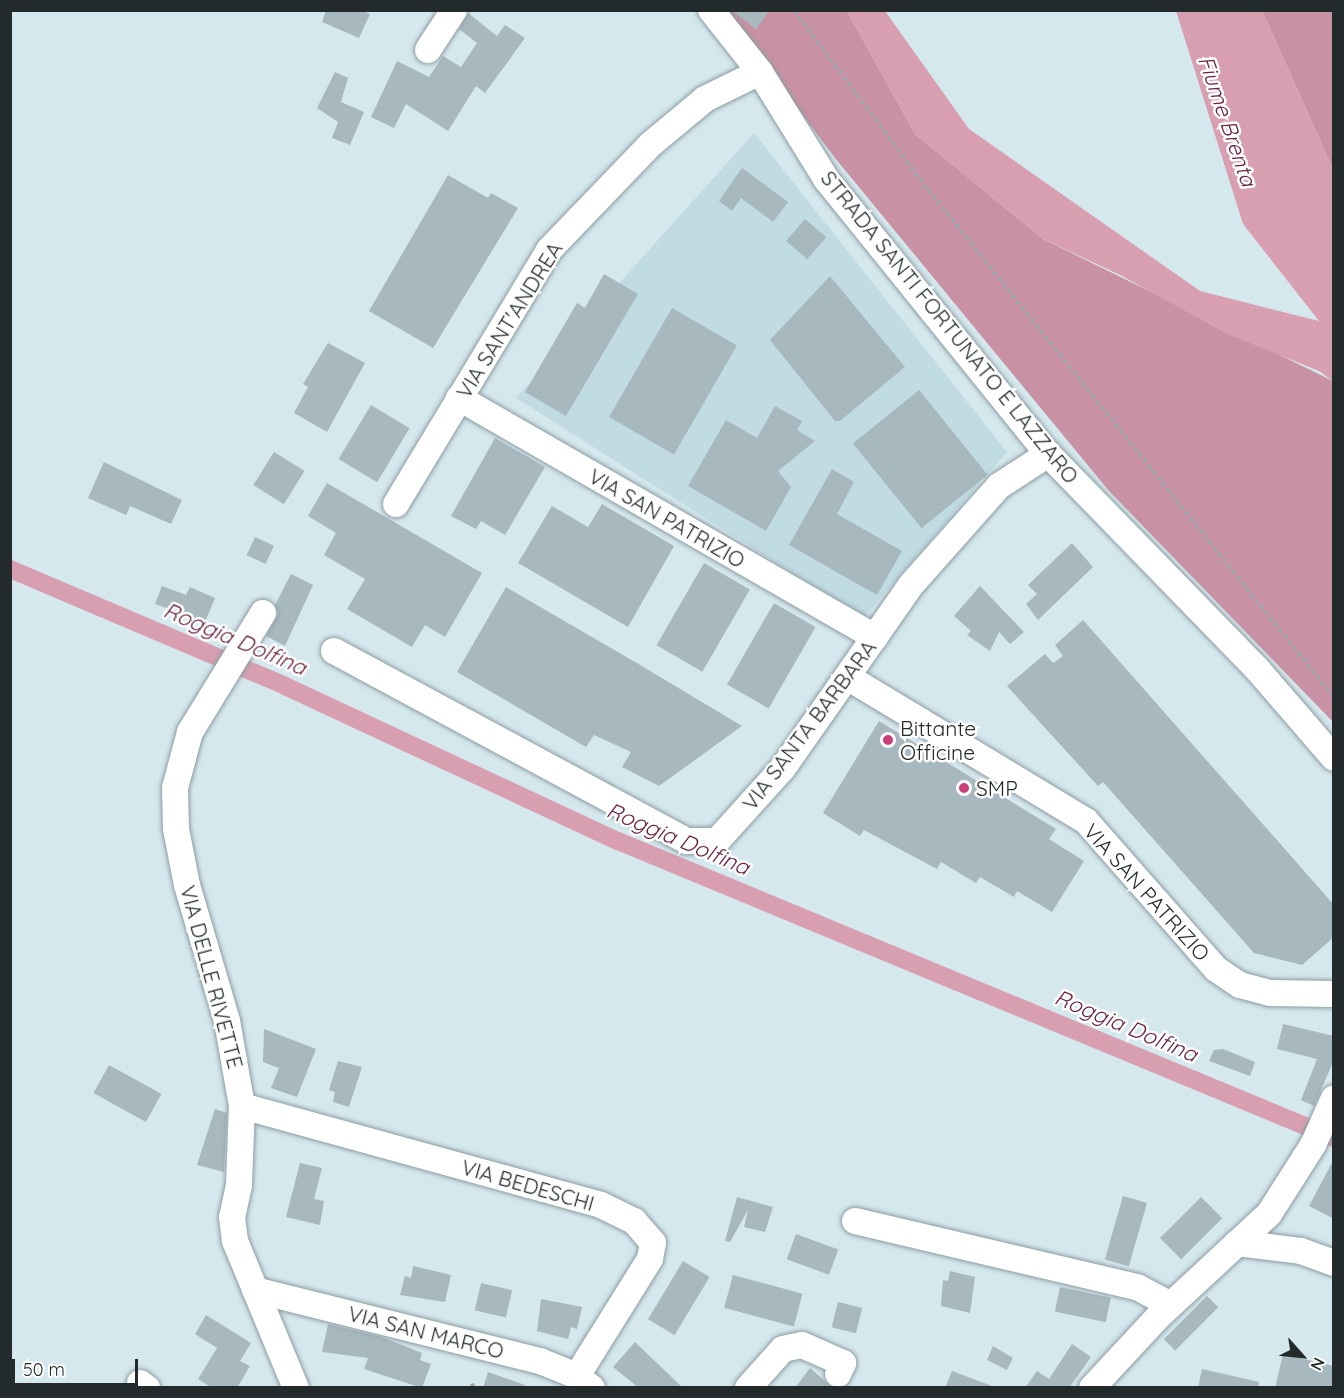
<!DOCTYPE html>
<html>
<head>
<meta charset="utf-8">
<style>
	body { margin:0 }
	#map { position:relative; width:1344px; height:1398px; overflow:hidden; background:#d5e8ee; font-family:Quicksand,sans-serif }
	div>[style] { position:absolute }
	.built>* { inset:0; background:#c1dbe3 }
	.forest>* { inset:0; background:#c991a4 }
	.water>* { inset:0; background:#d89fb1 }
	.canal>* { height:18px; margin:-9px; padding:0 9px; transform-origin:9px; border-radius:9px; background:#d89fb1 }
	.building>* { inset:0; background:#a7b8be; transform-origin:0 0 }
	.path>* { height:3px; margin-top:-1.5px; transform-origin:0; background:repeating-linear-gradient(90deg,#9baaaf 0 4.5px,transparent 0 7.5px) }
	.roads { filter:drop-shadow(0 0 2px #8c9da2) drop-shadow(0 0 2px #8c9da2) }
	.minor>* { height:26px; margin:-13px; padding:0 13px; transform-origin:13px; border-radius:13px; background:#fff }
	.dots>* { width:16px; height:16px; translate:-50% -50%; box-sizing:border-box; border:3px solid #fff; border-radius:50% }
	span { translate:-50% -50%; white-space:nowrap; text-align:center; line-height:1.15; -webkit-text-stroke:5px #fff; paint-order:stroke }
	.street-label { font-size:21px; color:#232a2c }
	.poi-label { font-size:21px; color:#232a2c }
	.left { translate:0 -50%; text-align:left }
	.water-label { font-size:22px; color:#682440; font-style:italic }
	.frame { position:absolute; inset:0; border:12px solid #232a2c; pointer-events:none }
	.north { position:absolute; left:1272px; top:1326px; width:60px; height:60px; -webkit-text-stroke:4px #fff; paint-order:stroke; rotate:117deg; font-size:16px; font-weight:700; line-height:24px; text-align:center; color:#232a2c }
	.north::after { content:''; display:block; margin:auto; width:21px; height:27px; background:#232a2c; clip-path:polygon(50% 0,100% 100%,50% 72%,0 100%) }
	.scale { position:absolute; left:12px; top:1359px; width:126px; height:27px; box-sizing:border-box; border:3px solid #232a2c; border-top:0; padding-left:8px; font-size:18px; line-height:21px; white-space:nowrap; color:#232a2c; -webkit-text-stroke:4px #fff; paint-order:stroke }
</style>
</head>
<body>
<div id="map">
	<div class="built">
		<div style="clip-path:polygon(754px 133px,1007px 452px,863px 618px,516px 398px)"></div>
	</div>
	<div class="forest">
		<div style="clip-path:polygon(1331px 10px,1333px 13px,1333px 169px,1262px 11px)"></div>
		<div style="clip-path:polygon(715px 11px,847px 11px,915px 134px,1043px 239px,1333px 381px,1333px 722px,1109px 491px,835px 158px,742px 34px)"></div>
	</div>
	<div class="water">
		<div style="clip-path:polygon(847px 11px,885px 11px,969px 129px,1200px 291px,1319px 321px,1243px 224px,1176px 11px,1262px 11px,1333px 169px,1333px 381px,1319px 371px,1227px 334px,1122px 276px,1043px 239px,915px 134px)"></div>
	</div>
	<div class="canal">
		<div style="left:10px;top:569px;width:299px;rotate:23deg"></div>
		<div style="left:285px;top:686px;width:367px;rotate:25deg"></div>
		<div style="left:618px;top:841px;width:775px;rotate:22.53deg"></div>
	</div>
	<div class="building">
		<div style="clip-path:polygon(326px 10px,362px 10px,370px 14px,359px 38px,322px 22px)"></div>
		<div style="clip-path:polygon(731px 10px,770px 10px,756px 29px)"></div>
		<div style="clip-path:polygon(468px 13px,497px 36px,505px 25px,525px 38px,485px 93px,476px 86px,448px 131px,406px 104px,394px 128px,371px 117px,397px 61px,429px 77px,443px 56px,461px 67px,477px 43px,459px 29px)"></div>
		<div style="clip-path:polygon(335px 72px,348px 78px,341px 102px,364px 112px,350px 145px,332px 138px,338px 122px,317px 108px)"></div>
		<div style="clip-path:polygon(742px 168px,788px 202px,773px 222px,741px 198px,732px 211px,719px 201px)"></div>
		<div style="clip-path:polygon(448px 175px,488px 198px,491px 193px,518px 208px,433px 348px,369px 311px)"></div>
		<div style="left:805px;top:219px;width:28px;height:29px;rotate:41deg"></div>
		<div style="clip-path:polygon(604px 274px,638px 294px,566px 416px,525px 392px,577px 303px,585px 308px)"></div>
		<div style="clip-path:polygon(830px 276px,905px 367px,840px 421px,835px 421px,770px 340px)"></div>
		<div style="left:672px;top:308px;width:75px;height:126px;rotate:30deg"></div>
		<div style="clip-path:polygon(328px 343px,365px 363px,327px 432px,294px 413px,308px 387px,303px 384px)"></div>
		<div style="left:919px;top:390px;width:109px;height:85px;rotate:51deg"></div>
		<div style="left:371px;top:405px;width:45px;height:63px;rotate:31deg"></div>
		<div style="clip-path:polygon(775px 406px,802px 421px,797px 430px,815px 441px,778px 471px,791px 487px,766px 531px,688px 486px,726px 420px,757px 438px)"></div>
		<div style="clip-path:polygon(495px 438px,545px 467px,505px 535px,481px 521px,476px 529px,451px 516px)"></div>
		<div style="left:274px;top:452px;width:36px;height:39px;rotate:32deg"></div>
		<div style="clip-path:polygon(104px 462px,182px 500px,171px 524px,130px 506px,126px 515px,88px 498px)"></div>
		<div style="clip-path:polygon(832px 469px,854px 482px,837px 514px,902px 551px,877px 595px,789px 545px)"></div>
		<div style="clip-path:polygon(327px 483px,482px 573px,445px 637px,425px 625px,412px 647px,347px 609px,365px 579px,324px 555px,336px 533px,308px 516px)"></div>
		<div style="clip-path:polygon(602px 504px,674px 546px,628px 627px,518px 563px,552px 506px,588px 527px)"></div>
		<div style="left:255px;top:537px;width:21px;height:20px;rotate:25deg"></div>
		<div style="clip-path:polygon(1072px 543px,1093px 567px,1038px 620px,1026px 604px,1037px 594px,1028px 585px)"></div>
		<div style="left:704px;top:563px;width:53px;height:95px;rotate:30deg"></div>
		<div style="clip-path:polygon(291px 574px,313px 585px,285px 646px,266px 636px,278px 614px,275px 605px)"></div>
		<div style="clip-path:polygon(162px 586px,186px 595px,190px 587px,215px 598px,205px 622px,155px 604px)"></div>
		<div style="clip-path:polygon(980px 586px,1024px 632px,1010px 644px,999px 632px,990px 651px,967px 635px,971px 631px,954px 616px)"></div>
		<div style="clip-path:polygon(506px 587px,635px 662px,742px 726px,659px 786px,622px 767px,631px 752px,594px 735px,586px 747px,457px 672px)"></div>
		<div style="left:774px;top:603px;width:48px;height:94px;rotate:30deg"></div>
		<div style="clip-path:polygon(1083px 620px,1334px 905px,1334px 937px,1302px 965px,1254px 953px,1103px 782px,1098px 786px,1007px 686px,1045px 654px,1053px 663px,1063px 656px,1055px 645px)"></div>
		<div style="clip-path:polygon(879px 721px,1056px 829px,1049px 839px,1084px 861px,1052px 912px,1017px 891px,1014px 897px,980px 877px,976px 883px,941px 862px,937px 869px,864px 830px,860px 836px,823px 813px)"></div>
		<div style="clip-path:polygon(1283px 1024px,1334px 1036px,1334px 1060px,1314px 1106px,1301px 1100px,1317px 1059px,1277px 1049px)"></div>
		<div style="clip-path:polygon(264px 1029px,316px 1049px,297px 1097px,271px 1088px,279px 1068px,263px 1062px)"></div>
		<div style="clip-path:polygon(1223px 1049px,1255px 1062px,1250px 1076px,1209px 1061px,1214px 1050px)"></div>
		<div style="clip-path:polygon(338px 1061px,362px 1067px,349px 1107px,333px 1102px,335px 1092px,329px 1090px)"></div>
		<div style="left:109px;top:1065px;width:60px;height:32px;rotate:29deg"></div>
		<div style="clip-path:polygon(215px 1109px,227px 1113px,224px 1172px,197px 1165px)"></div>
		<div style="clip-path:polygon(1334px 1159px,1334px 1219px,1309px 1206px)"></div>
		<div style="clip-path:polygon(300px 1163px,322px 1168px,314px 1199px,324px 1201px,320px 1225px,286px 1217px)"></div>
		<div style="left:1123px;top:1196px;width:25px;height:66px;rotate:16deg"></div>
		<div style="clip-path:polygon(737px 1197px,773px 1207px,765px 1232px,744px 1227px,748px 1210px,730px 1242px,725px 1241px)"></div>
		<div style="left:1201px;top:1197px;width:30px;height:58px;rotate:45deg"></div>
		<div style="left:796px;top:1234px;width:45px;height:27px;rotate:20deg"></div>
		<div style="left:683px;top:1261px;width:31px;height:68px;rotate:31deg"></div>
		<div style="clip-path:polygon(413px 1266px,451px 1275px,445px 1302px,400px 1295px,405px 1276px,411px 1278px)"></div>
		<div style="clip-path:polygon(950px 1271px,975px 1277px,970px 1313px,941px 1306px,943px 1280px,948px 1281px)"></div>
		<div style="left:733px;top:1275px;width:72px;height:34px;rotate:15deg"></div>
		<div style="left:481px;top:1283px;width:32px;height:28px;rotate:13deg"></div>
		<div style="left:1060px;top:1287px;width:52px;height:25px;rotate:12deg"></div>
		<div style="left:1207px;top:1296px;width:16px;height:61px;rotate:45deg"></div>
		<div style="clip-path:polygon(541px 1299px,582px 1307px,577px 1329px,571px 1327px,568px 1339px,537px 1331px)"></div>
		<div style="left:838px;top:1302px;width:25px;height:26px;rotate:14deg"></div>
		<div style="clip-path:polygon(206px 1315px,251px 1343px,240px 1361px,250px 1366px,237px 1388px,212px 1388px,198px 1379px,217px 1348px,195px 1334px)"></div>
		<div style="clip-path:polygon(328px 1324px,382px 1337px,422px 1353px,420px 1360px,431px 1364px,422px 1388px,364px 1369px,368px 1358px,322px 1352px)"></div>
		<div style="clip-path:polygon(635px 1342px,683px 1388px,639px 1388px,613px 1367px)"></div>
		<div style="clip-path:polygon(1072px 1344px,1091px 1357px,1069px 1388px,1025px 1388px,1037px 1371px,1049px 1379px)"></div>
		<div style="clip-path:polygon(993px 1346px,1013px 1358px,1007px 1370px,987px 1360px)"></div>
		<div style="clip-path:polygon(1283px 1354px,1334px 1366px,1334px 1388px,1275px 1388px)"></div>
		<div style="clip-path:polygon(810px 1368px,825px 1381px,832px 1388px,795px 1388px)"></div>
		<div style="clip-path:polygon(1202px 1369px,1259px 1382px,1258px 1388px,1198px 1388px)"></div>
		<div style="clip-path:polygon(952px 1371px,992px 1386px,991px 1388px,945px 1388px)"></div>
		<div style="clip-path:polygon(488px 1372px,525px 1385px,525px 1388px,483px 1388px)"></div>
	</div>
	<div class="path">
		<div style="left:794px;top:10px;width:224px;rotate:53.2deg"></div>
		<div style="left:928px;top:189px;width:650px;rotate:51.37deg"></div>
		<div style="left:471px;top:1388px;width:5px;rotate:-79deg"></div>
		<div style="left:472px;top:1383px;width:6px;rotate:59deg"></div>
		<div style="left:479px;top:1388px;width:3px"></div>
	</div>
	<div class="roads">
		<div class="minor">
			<div style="left:711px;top:10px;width:79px;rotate:51.7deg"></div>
			<div style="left:760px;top:72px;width:126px;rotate:58.3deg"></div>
			<div style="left:826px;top:179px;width:353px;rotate:51.1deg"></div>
			<div style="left:1048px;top:454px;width:301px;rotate:45.8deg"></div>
			<div style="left:1258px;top:670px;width:116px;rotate:49.2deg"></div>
			<div style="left:428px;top:50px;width:48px;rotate:-57deg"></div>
			<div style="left:459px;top:398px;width:480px;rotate:29.9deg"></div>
			<div style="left:396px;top:504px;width:297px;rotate:-58.9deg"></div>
			<div style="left:549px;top:250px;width:147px;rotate:-46.1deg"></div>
			<div style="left:651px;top:144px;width:70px;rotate:-39.8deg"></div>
			<div style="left:705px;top:99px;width:61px;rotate:-26.1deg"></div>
			<div style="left:263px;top:613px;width:140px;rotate:121.5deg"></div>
			<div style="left:190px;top:732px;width:58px;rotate:105deg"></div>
			<div style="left:175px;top:788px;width:41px;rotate:88.6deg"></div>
			<div style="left:176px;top:829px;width:57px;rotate:78.9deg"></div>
			<div style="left:187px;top:885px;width:142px;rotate:73.6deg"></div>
			<div style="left:227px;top:1021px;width:86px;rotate:80deg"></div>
			<div style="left:242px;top:1106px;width:79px;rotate:92.2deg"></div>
			<div style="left:239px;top:1185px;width:33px;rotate:102deg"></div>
			<div style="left:232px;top:1217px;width:24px;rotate:83deg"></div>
			<div style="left:235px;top:1241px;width:159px;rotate:67.5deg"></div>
			<div style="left:334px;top:651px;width:401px;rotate:28.3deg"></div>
			<div style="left:687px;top:841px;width:30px"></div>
			<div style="left:717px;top:841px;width:98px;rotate:-47.9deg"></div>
			<div style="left:783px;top:768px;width:223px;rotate:-55deg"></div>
			<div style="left:911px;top:585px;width:132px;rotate:-48.4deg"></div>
			<div style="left:999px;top:486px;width:59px;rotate:-33.1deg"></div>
			<div style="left:849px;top:678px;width:277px;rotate:31.1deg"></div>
			<div style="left:1086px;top:821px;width:197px;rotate:48.7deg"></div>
			<div style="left:1216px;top:969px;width:29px;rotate:34deg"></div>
			<div style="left:1240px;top:985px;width:31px;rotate:15deg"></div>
			<div style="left:1270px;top:993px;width:64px;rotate:0.9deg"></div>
			<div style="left:242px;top:1106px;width:372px;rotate:15.4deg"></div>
			<div style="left:601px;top:1205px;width:37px;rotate:26deg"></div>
			<div style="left:634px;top:1221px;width:29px;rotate:49deg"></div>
			<div style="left:653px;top:1243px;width:16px;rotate:101deg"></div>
			<div style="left:650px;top:1259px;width:138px;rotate:122deg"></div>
			<div style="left:855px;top:1221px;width:290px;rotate:13.2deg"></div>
			<div style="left:1137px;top:1287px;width:38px;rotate:28deg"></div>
			<div style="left:1237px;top:1243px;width:64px;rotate:7.1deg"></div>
			<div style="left:1301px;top:1251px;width:35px;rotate:20deg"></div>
			<div style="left:255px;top:1290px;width:294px;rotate:14deg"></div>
			<div style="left:540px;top:1361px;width:40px;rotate:22deg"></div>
			<div style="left:577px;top:1376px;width:19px;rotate:39deg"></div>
			<div style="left:140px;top:1383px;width:9px;rotate:36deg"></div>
			<div style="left:748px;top:1388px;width:52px;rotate:-48.1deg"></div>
			<div style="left:783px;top:1349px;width:19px;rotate:-12deg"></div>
			<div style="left:802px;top:1345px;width:45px;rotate:23.7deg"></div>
			<div style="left:843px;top:1363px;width:12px;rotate:114deg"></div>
			<div style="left:1092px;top:1388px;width:97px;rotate:-47.1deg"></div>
			<div style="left:1158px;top:1317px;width:151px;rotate:-42.9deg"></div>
			<div style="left:1269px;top:1214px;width:82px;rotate:-57.5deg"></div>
			<div style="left:1313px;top:1145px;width:51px;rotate:-65.9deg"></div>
		</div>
	</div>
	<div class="dots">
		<div style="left:888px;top:740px;background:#c83f7a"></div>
		<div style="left:964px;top:788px;background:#c83f7a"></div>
	</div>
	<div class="street-label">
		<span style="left:509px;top:320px;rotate:-58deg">VIA SANT'ANDREA</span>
		<span style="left:950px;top:327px;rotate:51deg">STRADA SANTI FORTUNATO E LAZZARO</span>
		<span style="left:667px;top:518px;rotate:30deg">VIA SAN PATRIZIO</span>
		<span style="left:809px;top:725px;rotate:-53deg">VIA SANTA BARBARA</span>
		<span style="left:1147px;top:892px;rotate:48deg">VIA SAN PATRIZIO</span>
		<span style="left:212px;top:977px;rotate:75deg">VIA DELLE RIVETTE</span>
		<span style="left:528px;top:1185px;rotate:16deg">VIA BEDESCHI</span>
		<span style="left:426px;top:1332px;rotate:14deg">VIA SAN MARCO</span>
	</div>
	<div class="poi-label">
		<span class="left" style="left:900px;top:740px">Bittante<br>Officine</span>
		<span class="left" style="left:976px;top:788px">SMP</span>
	</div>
	<div class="water-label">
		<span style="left:1227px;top:121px;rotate:71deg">Fiume Brenta</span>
		<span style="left:235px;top:639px;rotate:23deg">Roggia Dolfina</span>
		<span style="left:678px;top:839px;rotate:23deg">Roggia Dolfina</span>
		<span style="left:1126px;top:1026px;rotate:23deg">Roggia Dolfina</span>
	</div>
	<div class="frame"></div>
	<div class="north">N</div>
	<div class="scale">50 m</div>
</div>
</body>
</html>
